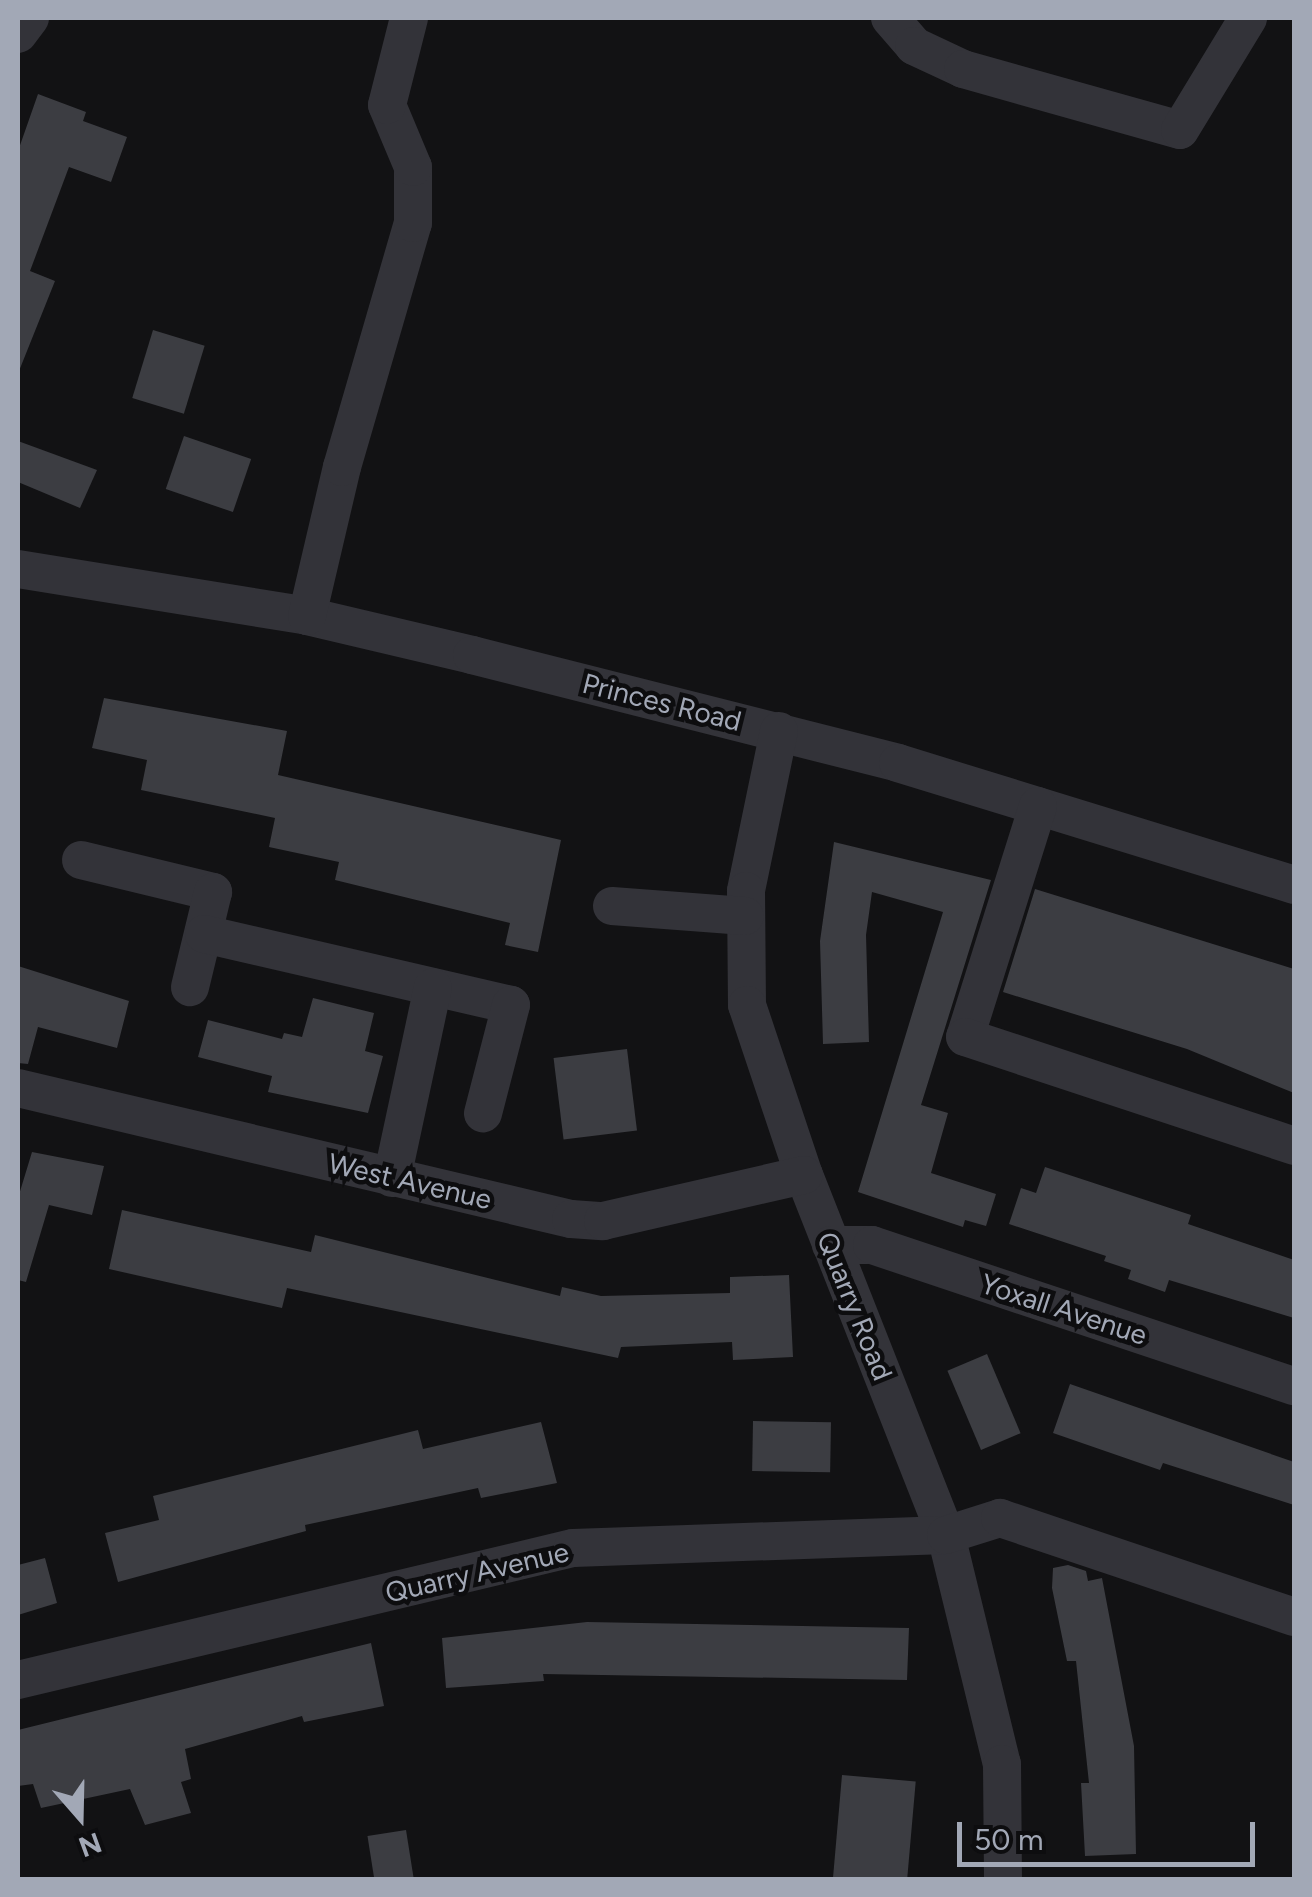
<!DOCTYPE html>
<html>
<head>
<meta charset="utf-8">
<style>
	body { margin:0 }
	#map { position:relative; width:1312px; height:1897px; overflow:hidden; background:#121214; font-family:Figtree,sans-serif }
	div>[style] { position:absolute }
	.building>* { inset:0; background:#3c3d42; transform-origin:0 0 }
	.minor>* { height:38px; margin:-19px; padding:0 19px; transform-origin:19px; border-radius:19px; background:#333339 }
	span { translate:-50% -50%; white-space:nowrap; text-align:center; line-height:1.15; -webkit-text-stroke:9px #0d0d0f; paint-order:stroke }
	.street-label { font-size:28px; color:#a2a8b6 }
	.frame { position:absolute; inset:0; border:20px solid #a2a8b6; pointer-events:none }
	.north { position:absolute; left:30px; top:1767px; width:100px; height:100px; -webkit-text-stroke:8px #0d0d0f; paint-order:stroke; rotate:160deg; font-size:28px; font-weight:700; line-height:40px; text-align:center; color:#a2a8b6 }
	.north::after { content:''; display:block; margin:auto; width:35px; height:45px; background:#a2a8b6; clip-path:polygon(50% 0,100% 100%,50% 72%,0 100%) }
	.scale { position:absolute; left:957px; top:1822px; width:298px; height:45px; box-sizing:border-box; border:5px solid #a2a8b6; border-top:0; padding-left:12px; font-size:30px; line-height:35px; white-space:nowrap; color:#a2a8b6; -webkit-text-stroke:8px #0d0d0f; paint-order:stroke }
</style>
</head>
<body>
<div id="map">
	<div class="building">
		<div style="clip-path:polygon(38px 94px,86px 112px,83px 121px,127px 137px,111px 182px,69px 167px,30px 271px,55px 281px,19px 371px,18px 151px)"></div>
		<div style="left:153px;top:330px;width:54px;height:71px;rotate:17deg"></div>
		<div style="left:184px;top:436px;width:71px;height:56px;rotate:19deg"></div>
		<div style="clip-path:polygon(18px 441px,97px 470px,80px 508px,18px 482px)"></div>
		<div style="clip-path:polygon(104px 698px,287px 731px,278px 775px,561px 840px,538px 952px,505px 945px,510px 923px,335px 880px,339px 862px,269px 847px,275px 818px,141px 790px,147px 760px,92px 748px)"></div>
		<div style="clip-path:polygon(834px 842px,991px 880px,921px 1105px,948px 1113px,931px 1173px,996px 1194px,986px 1226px,965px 1220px,963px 1227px,858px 1192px,943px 912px,872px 892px,866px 935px,869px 1042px,823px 1044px,820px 941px)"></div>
		<div style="clip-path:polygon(1035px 889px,1294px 969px,1294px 1093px,1187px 1049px,1003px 992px)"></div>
		<div style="clip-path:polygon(18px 966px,129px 1001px,117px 1048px,38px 1027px,28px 1064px,18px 1063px)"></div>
		<div style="clip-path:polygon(313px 998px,374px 1013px,365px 1051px,383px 1056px,368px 1113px,268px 1092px,272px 1076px,198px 1057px,208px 1020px,282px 1039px,284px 1033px,302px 1037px)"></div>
		<div style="left:627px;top:1049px;width:82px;height:74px;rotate:83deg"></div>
		<div style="clip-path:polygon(32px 1152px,104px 1166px,92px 1215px,49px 1205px,26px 1282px,18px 1280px,18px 1198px)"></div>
		<div style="clip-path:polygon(1045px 1167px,1191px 1215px,1188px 1224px,1294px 1260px,1294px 1318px,1169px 1280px,1165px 1292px,1128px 1279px,1131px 1270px,1104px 1261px,1106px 1256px,1009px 1224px,1021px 1188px,1036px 1193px)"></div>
		<div style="clip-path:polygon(122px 1210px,311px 1252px,315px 1235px,560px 1296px,562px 1287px,601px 1296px,730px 1293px,730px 1277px,789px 1275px,793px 1357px,733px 1360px,732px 1342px,621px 1347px,618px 1358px,287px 1288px,282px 1308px,109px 1269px)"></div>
		<div style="left:987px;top:1354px;width:86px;height:43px;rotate:67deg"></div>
		<div style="clip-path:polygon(1070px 1384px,1294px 1462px,1294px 1505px,1163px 1463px,1160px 1470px,1053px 1433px)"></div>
		<div style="left:753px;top:1421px;width:78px;height:50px;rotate:1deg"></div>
		<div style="clip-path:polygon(541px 1422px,557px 1483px,481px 1498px,478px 1488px,305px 1525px,306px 1531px,118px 1582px,105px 1533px,159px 1520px,153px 1496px,418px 1430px,423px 1449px)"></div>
		<div style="clip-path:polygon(45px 1558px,57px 1603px,18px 1615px,18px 1565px)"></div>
		<div style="clip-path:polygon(1068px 1565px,1086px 1571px,1088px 1581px,1102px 1578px,1134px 1746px,1136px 1854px,1085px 1856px,1081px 1783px,1089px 1783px,1076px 1661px,1067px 1661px,1052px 1588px,1053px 1568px)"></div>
		<div style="clip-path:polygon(587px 1622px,909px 1628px,907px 1680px,543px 1674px,544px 1681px,446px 1688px,442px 1638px)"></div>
		<div style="clip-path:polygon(371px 1643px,384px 1706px,304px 1722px,302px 1716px,185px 1749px,191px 1779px,181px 1782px,191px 1813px,145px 1825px,130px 1789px,41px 1808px,33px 1784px,18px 1786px,18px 1730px)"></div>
		<div style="left:842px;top:1775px;width:74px;height:105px;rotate:5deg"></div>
		<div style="left:406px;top:1830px;width:51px;height:39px;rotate:81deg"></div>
	</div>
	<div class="minor">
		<div style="left:890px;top:18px;width:37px;rotate:49deg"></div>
		<div style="left:914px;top:46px;width:54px;rotate:25.1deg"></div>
		<div style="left:963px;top:69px;width:225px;rotate:15.7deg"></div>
		<div style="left:1180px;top:130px;width:131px;rotate:-58.7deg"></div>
		<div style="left:18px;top:34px;width:20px;rotate:-53deg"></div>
		<div style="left:18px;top:569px;width:293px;rotate:9.2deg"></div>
		<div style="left:307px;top:616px;width:170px;rotate:13.3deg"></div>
		<div style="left:472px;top:655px;width:439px;rotate:14.2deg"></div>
		<div style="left:898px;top:763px;width:414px;rotate:17.1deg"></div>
		<div style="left:307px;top:616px;width:153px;rotate:-76.8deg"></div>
		<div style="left:342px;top:467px;width:254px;rotate:-73.8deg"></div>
		<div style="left:413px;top:223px;width:56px;rotate:-90deg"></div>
		<div style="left:413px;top:167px;width:67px;rotate:-112.8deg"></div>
		<div style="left:387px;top:105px;width:90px;rotate:-75.8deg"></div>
		<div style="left:779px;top:731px;width:163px;rotate:101.7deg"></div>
		<div style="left:746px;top:891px;width:114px;rotate:89.5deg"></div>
		<div style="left:747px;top:1005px;width:179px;rotate:71.5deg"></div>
		<div style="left:804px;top:1175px;width:387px;rotate:68.5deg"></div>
		<div style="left:946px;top:1535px;width:236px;rotate:76.3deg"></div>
		<div style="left:1002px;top:1764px;width:116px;rotate:89.5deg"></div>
		<div style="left:1038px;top:806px;width:242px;rotate:107.5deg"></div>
		<div style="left:965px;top:1037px;width:347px;rotate:18.3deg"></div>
		<div style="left:81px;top:860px;width:136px;rotate:13.6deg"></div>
		<div style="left:213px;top:892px;width:98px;rotate:103.6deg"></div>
		<div style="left:612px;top:906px;width:133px;rotate:4.3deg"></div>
		<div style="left:204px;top:934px;width:315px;rotate:13deg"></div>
		<div style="left:511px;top:1005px;width:112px;rotate:104.5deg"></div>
		<div style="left:18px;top:1088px;width:568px;rotate:13.33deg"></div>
		<div style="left:571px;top:1219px;width:32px;rotate:4deg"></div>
		<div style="left:603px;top:1221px;width:206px;rotate:-12.9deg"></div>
		<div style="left:392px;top:1178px;width:195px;rotate:-77.9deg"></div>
		<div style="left:831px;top:1245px;width:41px"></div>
		<div style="left:872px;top:1245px;width:445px;rotate:18.5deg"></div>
		<div style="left:18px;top:1680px;width:570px;rotate:-13.38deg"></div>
		<div style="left:573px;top:1548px;width:373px;rotate:-2deg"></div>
		<div style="left:946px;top:1535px;width:57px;rotate:-17.5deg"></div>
		<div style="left:1000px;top:1518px;width:310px;rotate:18.6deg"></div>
	</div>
	<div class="street-label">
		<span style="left:662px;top:702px;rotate:14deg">Princes Road</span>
		<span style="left:410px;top:1181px;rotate:13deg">West Avenue</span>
		<span style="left:855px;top:1306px;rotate:68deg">Quarry Road</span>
		<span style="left:1064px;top:1309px;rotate:18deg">Yoxall Avenue</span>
		<span style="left:477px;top:1572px;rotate:-13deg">Quarry Avenue</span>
	</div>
	<div class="frame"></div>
	<div class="north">N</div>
	<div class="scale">50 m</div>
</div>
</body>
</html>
